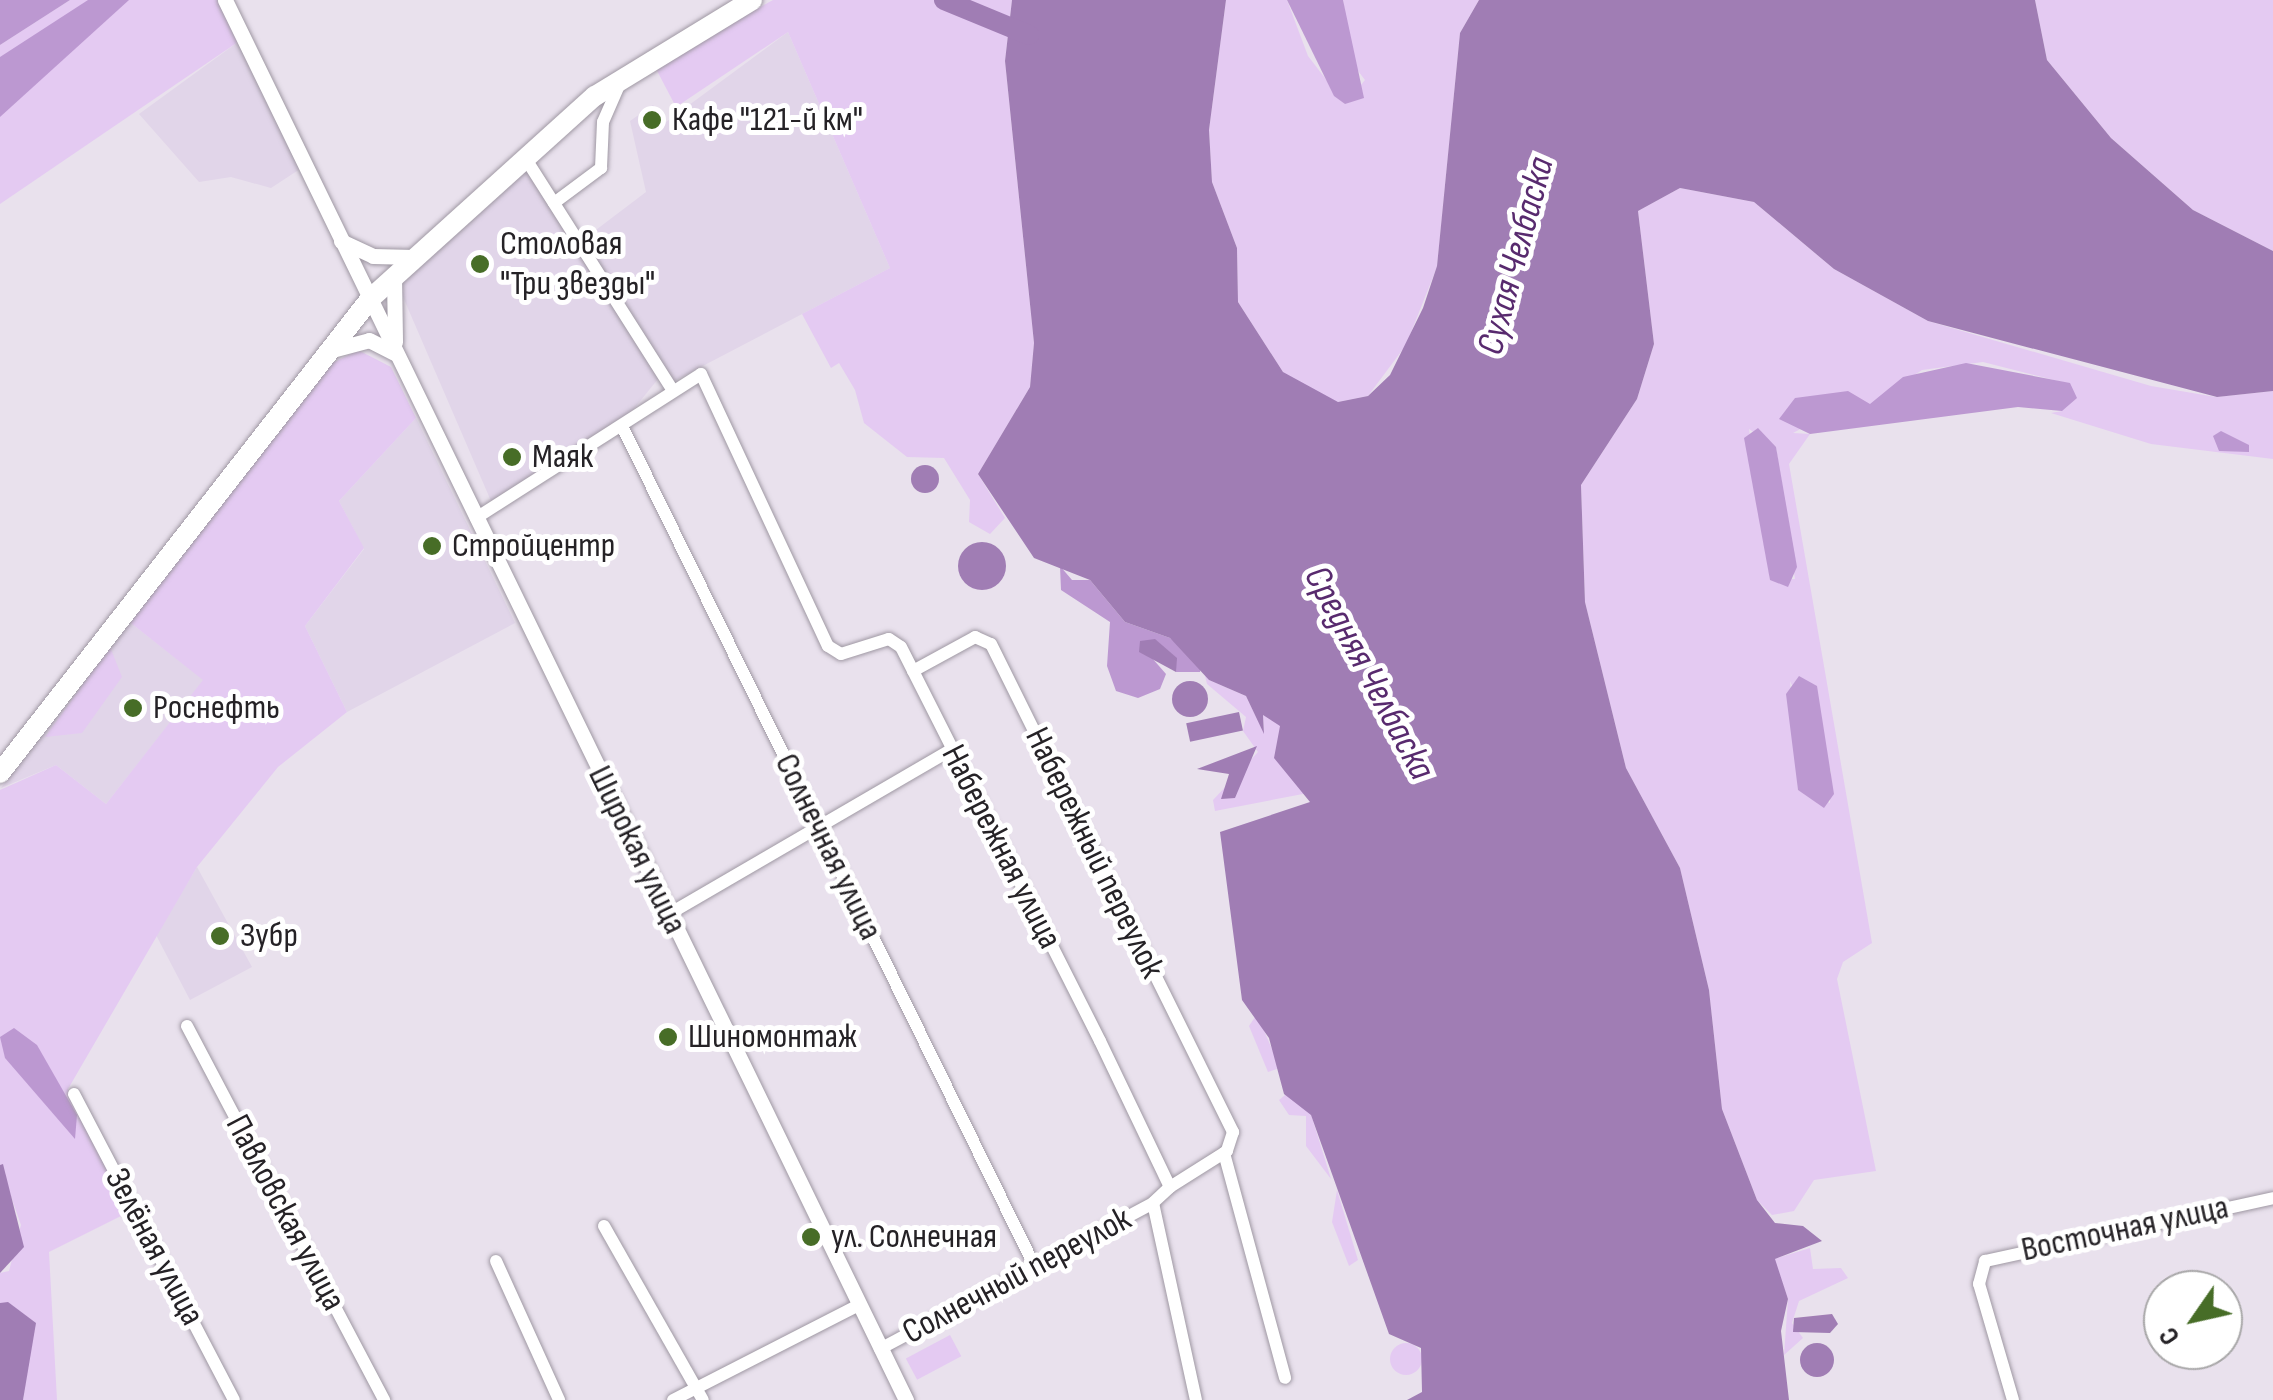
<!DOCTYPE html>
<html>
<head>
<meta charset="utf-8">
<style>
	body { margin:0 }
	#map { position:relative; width:2273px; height:1400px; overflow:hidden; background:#e9e1ed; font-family:"Sofia Sans Condensed",sans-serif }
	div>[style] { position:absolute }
	.built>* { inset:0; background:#e1d5e9 }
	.green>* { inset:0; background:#e4caf2; transform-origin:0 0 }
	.round { border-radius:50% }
	.forest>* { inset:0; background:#bc98d1 }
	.water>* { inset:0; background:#a07db4; transform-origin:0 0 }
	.river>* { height:20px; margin:-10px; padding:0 10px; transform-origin:10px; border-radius:10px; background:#a07db4 }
	.roads { filter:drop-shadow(0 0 2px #9f98a3) drop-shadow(0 0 2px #9f98a3) }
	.minor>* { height:12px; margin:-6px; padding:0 6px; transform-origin:6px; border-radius:6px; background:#fff }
	.tertiary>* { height:15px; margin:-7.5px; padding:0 7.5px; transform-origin:7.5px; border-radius:7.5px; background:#fff }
	.primary>* { height:20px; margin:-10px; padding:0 10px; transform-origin:10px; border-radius:10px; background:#fff }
	.dots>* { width:28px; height:28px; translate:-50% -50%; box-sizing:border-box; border:5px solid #fff; border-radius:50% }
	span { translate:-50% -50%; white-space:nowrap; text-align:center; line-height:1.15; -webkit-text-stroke:10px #fff; paint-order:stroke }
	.poi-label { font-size:35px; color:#252226 }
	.left { translate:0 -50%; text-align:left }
	.street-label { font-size:35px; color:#252226 }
	.water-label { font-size:38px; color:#582a6e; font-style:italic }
	.north { position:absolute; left:2143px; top:1270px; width:100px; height:100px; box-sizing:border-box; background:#fff; border:2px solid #a8a7a8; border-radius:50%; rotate:236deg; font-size:28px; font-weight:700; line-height:40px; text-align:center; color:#252226 }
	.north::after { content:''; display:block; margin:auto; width:35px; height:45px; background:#476d27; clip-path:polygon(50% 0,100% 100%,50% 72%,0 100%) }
</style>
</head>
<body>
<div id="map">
	<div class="built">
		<div style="clip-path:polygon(788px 32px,890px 268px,674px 381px,584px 239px,646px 192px,630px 121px,653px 105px,666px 122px)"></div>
		<div style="clip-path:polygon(238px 42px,300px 169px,271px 188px,231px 177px,199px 182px,139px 114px)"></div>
		<div style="clip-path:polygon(526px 169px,658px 379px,624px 421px,491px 501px,397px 283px)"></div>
		<div style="clip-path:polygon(416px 418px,515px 623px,347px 712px,305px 626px,364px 549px,339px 501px)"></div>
		<div style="clip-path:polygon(127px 620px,204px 680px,106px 804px,56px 765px,1px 788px)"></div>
		<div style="clip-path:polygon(197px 867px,252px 967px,190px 1000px,156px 935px)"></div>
	</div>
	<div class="green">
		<div style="clip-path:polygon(70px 0,217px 0,238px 42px,0 204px,0 45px)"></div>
		<div style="clip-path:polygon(773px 0,1012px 0,1005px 61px,1034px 343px,1030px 387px,978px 474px,1005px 518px,990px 534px,969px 522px,970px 500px,944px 458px,907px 457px,864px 423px,855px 390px,839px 363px,831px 368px,802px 314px,890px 268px,788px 32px,676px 107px,654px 65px)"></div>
		<div style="clip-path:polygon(1226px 0,1287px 0,1308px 56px,1345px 104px,1365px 80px,1352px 63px,1343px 0,1479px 0,1460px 33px,1437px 267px,1406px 345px,1368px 396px,1338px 402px,1308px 392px,1283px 372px,1238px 302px,1237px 248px,1212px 182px,1209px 130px)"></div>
		<div style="clip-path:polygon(2035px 0,2273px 0,2273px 251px,2193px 210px,2111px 138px,2047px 60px)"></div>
		<div style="clip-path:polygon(evenodd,1680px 188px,1754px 202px,1834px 269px,1928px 321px,2151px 386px,2216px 397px,2273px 391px,2273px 459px,2151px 444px,2051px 413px,2062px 411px,2070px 384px,1983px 362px,1922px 370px,1870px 405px,1856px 399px,1793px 433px,1810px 434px,1789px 464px,1872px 943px,1843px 962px,1837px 979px,1876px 1171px,1814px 1180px,1794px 1211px,1772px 1215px,1757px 1200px,1722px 1109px,1709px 990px,1680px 868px,1626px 768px,1585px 602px,1581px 485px,1637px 399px,1654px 344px,1638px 211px,1680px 188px,1749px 429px,1776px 447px,1795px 579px,1770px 580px,1749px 429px,1680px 188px,1790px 681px,1831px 771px,1830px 803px,1798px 790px,1790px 681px)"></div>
		<div style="clip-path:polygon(358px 350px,391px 367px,416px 418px,339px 501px,364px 548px,305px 626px,347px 712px,278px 767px,197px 867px,68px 1089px,131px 1211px,49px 1252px,57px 1400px,23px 1400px,29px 1353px,0 1303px,0 1273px,9px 1271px,21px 1225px,0 1165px,0 790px,56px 765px,106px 804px,203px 680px,127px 620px,325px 367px)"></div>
		<div style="clip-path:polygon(110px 647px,122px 677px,82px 733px,45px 737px)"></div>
		<div style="clip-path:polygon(1202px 663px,1209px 680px,1246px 696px,1264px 733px,1263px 715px,1280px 725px,1280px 764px,1308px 793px,1215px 811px,1213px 800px,1258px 752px,1243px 731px,1246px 717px,1207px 684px)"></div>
		<div style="clip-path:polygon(1257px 1014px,1280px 1068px,1268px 1072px,1249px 1026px)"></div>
		<div style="clip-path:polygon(1290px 1091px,1311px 1114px,1331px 1179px,1306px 1146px,1306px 1116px,1289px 1115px,1279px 1100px)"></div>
		<div style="clip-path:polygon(1337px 1190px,1358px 1260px,1349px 1266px,1332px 1222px)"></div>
		<div style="clip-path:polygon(1810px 1248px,1813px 1269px,1841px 1268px,1848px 1278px,1799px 1301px,1792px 1323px,1803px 1338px,1784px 1355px,1788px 1299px,1774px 1259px)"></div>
		<div style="left:950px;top:1335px;width:24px;height:50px;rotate:62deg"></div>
		<div class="round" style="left:1390px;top:1343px;width:32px;height:32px"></div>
	</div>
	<div class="forest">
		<div style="clip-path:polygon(0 0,70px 0,0 45px)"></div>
		<div style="clip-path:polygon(88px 0,129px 0,0 117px,0 57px)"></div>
		<div style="clip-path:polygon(1287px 0,1343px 0,1364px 98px,1345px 104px,1334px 96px)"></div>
		<div style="clip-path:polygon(1966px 363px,2070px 383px,2077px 398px,2062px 411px,2018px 407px,1810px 434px,1779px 419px,1795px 398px,1848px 391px,1870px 404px,1903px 377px)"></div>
		<div style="clip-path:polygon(1758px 428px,1776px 447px,1797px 567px,1788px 587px,1770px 580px,1744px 438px)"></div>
		<div style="clip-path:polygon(2221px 431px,2249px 445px,2249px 452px,2219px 451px,2213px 436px)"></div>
		<div style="clip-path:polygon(1060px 566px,1072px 580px,1090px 580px,1125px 622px,1170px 638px,1202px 663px,1200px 672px,1176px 672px,1176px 658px,1155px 640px,1152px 658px,1166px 674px,1160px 689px,1138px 698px,1116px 691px,1107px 666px,1110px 622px,1061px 590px)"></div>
		<div style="clip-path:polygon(1799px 676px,1817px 686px,1834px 794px,1824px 808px,1798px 790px,1786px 694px)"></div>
		<div style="clip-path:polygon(14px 1028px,37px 1045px,77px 1115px,75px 1139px,5px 1058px,0 1037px)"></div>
	</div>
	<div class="water">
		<div style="clip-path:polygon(1012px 0,1226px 0,1209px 130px,1212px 182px,1237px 248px,1238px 302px,1283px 372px,1338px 402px,1368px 396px,1390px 375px,1423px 308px,1437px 266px,1460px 33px,1479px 0,2035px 0,2047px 60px,2111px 138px,2193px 210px,2273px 251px,2273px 391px,2217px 397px,1928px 321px,1834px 269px,1754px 202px,1680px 188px,1638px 211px,1654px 344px,1637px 399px,1581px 485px,1585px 602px,1626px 768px,1680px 868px,1709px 990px,1722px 1109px,1757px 1200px,1775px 1223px,1803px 1226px,1822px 1241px,1775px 1259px,1788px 1299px,1781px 1331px,1789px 1400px,1407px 1400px,1422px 1392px,1421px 1348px,1389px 1334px,1311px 1115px,1284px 1094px,1269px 1038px,1242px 1000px,1220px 832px,1310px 802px,1274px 758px,1280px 726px,1263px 715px,1264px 734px,1246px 696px,1209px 680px,1170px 638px,1125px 622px,1090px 580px,1034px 558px,978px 474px,1030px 387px,1034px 343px,1005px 61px)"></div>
		<div class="round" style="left:911px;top:465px;width:28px;height:28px"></div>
		<div class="round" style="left:958px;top:542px;width:48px;height:48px"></div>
		<div style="clip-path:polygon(1155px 639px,1177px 658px,1176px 672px,1139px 652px,1140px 641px)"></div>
		<div class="round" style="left:1172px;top:681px;width:36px;height:36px"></div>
		<div style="left:1239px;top:712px;width:19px;height:54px;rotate:78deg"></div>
		<div style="clip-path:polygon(1257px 746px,1235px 798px,1221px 799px,1229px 774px,1197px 769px)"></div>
		<div style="clip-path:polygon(3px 1164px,24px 1247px,0 1273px,0 1165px)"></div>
		<div style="clip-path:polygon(8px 1302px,36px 1323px,23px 1400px,0 1400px,0 1303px)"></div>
		<div style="clip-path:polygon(1832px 1314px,1838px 1324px,1830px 1333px,1793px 1332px,1794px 1318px)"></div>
		<div class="round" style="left:1800px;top:1343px;width:34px;height:34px"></div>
	</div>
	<div class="river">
		<div style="left:944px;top:0;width:92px;rotate:22.4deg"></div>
	</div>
	<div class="roads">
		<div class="minor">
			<div style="left:524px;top:156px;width:276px;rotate:57.6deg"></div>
			<div style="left:554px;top:203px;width:59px;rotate:-36.7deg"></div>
			<div style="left:601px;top:168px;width:46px;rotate:-87.5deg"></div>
			<div style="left:603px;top:122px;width:43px;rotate:-66.4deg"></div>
			<div style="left:623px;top:428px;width:932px;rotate:63.85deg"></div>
			<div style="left:476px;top:518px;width:267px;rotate:-32.6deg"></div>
			<div style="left:701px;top:374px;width:300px;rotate:65deg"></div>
			<div style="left:828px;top:646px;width:15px;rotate:32deg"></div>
			<div style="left:841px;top:654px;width:50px;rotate:-17.4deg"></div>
			<div style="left:889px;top:639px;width:14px;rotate:34deg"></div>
			<div style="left:901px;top:647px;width:441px;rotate:63.2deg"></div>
			<div style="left:1100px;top:1041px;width:162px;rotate:64.4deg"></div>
			<div style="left:1170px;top:1187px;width:23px;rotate:137deg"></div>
			<div style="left:1153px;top:1203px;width:202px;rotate:77.7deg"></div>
			<div style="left:913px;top:671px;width:71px;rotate:-28.7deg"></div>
			<div style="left:975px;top:637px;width:17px;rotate:24deg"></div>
			<div style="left:991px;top:644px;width:545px;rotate:63.62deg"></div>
			<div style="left:1233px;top:1132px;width:20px;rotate:108deg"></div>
			<div style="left:1227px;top:1151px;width:67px;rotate:147.7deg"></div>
			<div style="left:669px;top:914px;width:326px;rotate:-30.2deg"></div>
			<div style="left:187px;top:1026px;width:423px;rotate:62.2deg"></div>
			<div style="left:74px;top:1094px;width:345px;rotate:62.4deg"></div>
			<div style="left:1224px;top:1153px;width:233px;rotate:74.8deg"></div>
			<div style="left:604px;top:1226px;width:200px;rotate:60.4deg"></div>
			<div style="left:496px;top:1261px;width:153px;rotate:65.6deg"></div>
			<div style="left:880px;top:1349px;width:310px;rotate:-28.1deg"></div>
			<div style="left:673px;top:1400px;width:209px;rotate:-27.1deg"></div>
			<div style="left:2013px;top:1400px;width:121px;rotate:-106.3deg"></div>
			<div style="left:1979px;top:1284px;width:24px;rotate:-75deg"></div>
			<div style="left:1985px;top:1261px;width:295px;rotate:-12.3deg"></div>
		</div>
		<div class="tertiary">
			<div style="left:225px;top:0;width:1557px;rotate:64.06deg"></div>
			<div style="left:341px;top:241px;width:35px;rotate:25deg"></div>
			<div style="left:373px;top:256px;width:41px;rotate:1.4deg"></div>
			<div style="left:394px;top:276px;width:66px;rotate:89.1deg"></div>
			<div style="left:332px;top:350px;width:38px;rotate:-15deg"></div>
			<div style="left:369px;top:340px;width:28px;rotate:27deg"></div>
		</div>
		<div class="primary">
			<div style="left:0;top:773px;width:601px;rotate:-52.02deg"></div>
			<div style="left:370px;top:299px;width:303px;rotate:-42.1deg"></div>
			<div style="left:595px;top:96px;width:184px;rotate:-31.4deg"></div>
		</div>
	</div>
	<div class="dots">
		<div style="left:652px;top:120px;background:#476d27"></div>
		<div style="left:480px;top:264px;background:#476d27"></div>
		<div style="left:512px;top:457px;background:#476d27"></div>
		<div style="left:432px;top:546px;background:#476d27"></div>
		<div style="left:133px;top:708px;background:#476d27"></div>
		<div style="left:220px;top:936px;background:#476d27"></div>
		<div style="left:668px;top:1037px;background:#476d27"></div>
		<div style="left:811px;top:1237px;background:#476d27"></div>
	</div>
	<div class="poi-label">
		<span class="left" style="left:672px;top:120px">Кафе "121-й км"</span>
		<span class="left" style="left:500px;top:264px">Столовая<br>"Три звезды"</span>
		<span class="left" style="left:532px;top:457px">Маяк</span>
		<span class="left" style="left:452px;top:546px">Стройцентр</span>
		<span class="left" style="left:153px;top:708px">Роснефть</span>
		<span class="left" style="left:240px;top:936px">Зубр</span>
		<span class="left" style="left:688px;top:1037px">Шиномонтаж</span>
		<span class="left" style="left:831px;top:1237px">ул. Солнечная</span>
	</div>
	<div class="street-label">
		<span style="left:828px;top:847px;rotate:64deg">Солнечная улица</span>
		<span style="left:1001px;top:847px;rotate:63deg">Набережная улица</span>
		<span style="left:637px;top:850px;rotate:64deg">Широкая улица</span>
		<span style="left:1094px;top:853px;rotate:64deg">Набережный переулок</span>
		<span style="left:285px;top:1213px;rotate:62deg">Павловская улица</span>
		<span style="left:2125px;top:1229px;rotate:-12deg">Восточная улица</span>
		<span style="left:154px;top:1247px;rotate:62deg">Зелёная улица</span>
		<span style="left:1017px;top:1276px;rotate:-28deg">Солнечный переулок</span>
	</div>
	<div class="water-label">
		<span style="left:1516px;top:256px;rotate:-75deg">Сухая Челбаска</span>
		<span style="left:1369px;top:673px;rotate:62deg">Средняя Челбаска</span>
	</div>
	<div class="north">С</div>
</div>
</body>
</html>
